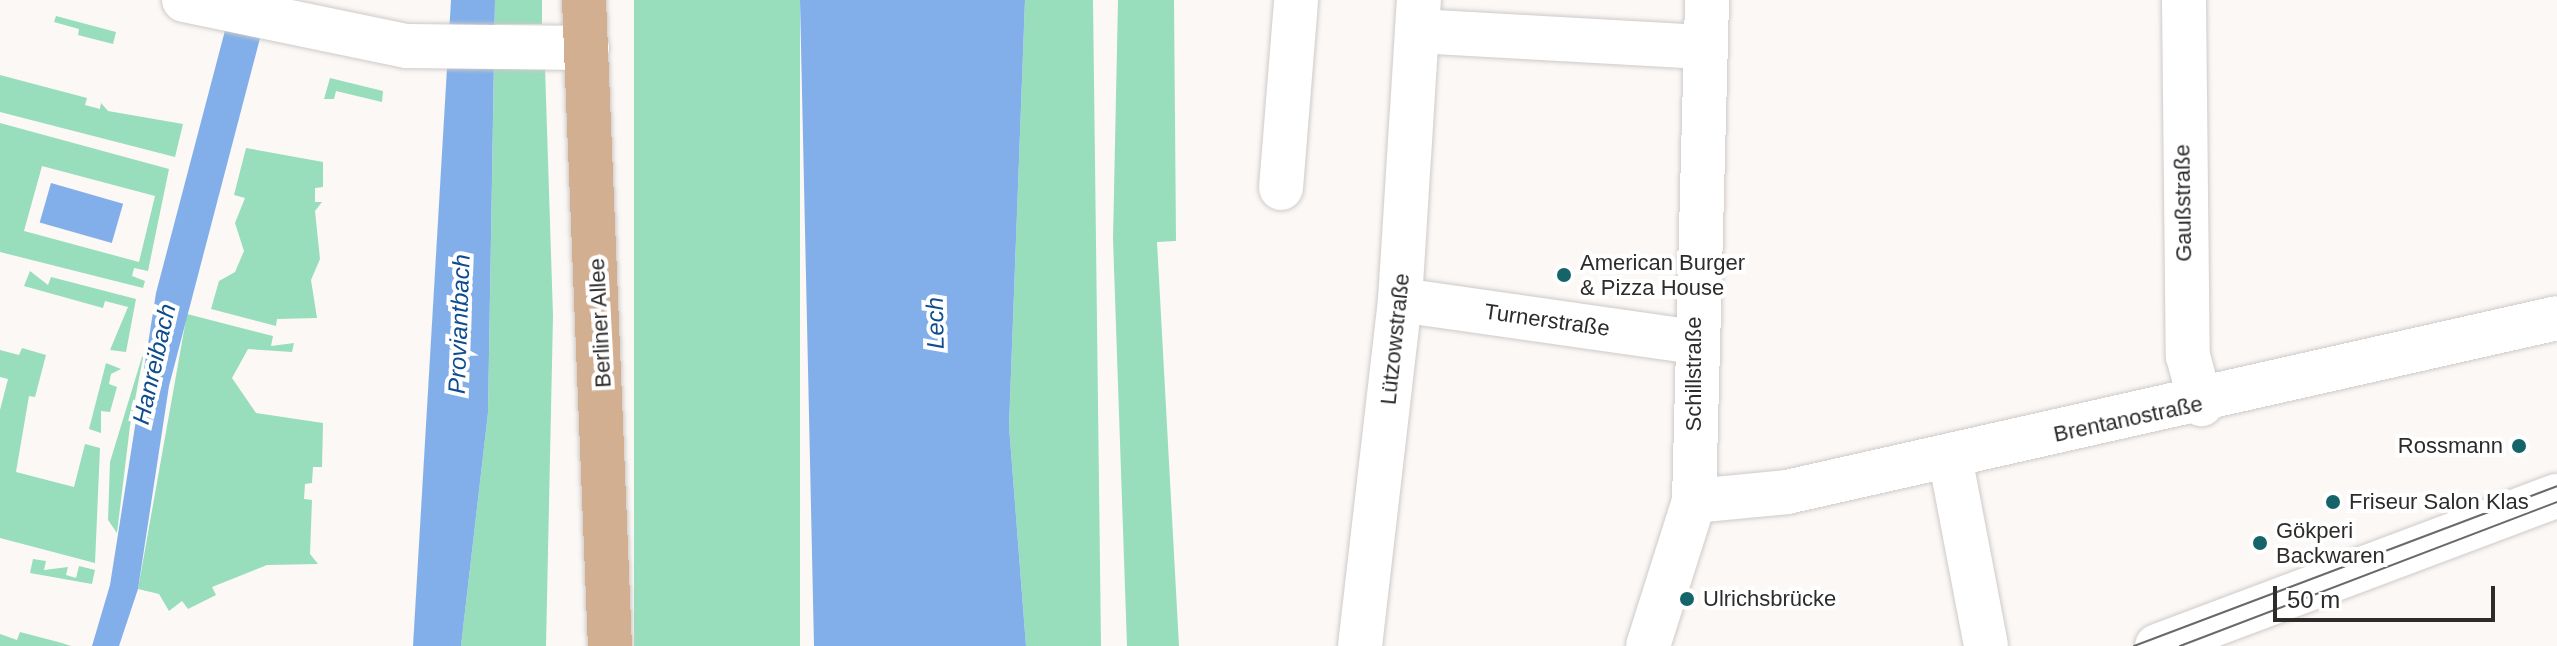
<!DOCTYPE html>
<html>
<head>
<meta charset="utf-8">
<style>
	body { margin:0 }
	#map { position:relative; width:2557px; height:646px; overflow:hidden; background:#fcf8f6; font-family:Arial,sans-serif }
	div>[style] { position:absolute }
	.green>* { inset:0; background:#98ddbc; transform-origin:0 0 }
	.water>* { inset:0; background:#82afe9; transform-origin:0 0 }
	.roads { filter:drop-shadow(0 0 2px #cdcac8) drop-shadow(0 0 2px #cdcac8) }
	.minor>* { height:44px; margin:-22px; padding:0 22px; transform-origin:22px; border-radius:22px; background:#fff }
	.major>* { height:44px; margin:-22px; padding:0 22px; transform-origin:22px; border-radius:22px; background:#d3af92 }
	.tram>* { height:2px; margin:-1px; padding:0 1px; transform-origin:1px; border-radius:1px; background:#6b6968 }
	.dots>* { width:22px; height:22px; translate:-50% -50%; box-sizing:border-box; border:4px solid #fff; border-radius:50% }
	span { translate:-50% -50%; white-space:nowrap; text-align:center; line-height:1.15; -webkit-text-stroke:8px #fff; paint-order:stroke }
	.street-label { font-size:22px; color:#2d2c2b }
	.poi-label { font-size:22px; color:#2d2c2b }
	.left { translate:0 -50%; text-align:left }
	.right { translate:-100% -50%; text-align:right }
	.water-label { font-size:24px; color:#0c4c8f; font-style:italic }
	.scale { position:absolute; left:2273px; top:586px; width:222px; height:36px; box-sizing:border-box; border:4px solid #2d2c2b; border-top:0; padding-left:10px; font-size:24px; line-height:28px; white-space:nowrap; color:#2d2c2b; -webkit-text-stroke:6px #fff; paint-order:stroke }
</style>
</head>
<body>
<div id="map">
	<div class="green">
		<div style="left:495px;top:0;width:47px;height:24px"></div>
		<div style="left:634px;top:0;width:166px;height:647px"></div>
		<div style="clip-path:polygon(1025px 0,1093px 0,1101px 646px,1026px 646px,1009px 426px)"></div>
		<div style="clip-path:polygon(1118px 0,1174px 0,1176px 241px,1157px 242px,1179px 646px,1127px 646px,1113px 239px)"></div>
		<div style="clip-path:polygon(56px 16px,116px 32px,113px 44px,78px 35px,79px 29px,54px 22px)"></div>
		<div style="clip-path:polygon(494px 64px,545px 67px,553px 316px,546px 646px,461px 646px,488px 413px)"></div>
		<div style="clip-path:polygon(0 75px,87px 98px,85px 105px,100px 109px,101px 103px,108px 111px,183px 124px,175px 157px,0 112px)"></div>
		<div style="clip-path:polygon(330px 78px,383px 91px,382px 102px,336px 91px,334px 99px,324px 99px)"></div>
		<div style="clip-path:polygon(evenodd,0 123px,169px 169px,148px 271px,134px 268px,132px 276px,145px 281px,143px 288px,0 252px,0 123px,42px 166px,155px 196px,139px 262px,24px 231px,42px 166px)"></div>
		<div style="clip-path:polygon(246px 148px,323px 162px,323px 187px,315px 188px,315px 202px,322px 202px,315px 211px,320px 259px,311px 280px,317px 318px,277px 319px,276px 326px,211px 309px,219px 281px,235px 272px,244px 251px,235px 223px,245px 198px,234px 195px)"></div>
		<div style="clip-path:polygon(30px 271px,48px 285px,51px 277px,136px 299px,126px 352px,110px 350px,128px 307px,105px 301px,103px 308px,24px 286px)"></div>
		<div style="clip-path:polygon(187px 314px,273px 336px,271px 346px,294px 343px,292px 352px,248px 349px,232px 378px,256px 413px,323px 423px,322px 467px,313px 467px,312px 483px,305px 484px,304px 499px,312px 500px,310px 554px,318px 564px,267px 565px,212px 587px,216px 595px,188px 609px,182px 601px,169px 611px,159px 594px,138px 589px)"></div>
		<div style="clip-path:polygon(145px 347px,130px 426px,117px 533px,108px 520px,110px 462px)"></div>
		<div style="clip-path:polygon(22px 348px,46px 355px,35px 397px,29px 396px,16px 472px,74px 487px,85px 444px,100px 448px,95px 563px,0 538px,0 410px,8px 379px,0 377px,0 350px,19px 355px)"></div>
		<div style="clip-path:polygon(106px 363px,121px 369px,111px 374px,109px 384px,117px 387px,110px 412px,101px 411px,101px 433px,89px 429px)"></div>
		<div style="clip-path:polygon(33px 559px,46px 561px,44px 570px,68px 567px,66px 575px,76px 578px,79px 566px,95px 570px,92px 584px,30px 573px)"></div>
		<div style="clip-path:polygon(20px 632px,62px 643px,71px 646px,0 646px,0 634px,17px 640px)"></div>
	</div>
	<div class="water">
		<div style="clip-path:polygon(233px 0,270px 0,169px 386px,138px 589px,119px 646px,92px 646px,110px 585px,156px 293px)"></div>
		<div style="clip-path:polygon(451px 0,495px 0,488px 413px,461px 646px,413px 646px)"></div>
		<div style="clip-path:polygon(800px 0,1025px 0,1009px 426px,1026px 646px,814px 646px)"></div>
		<div style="left:51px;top:183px;width:75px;height:41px;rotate:16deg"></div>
	</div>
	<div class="roads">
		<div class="minor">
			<div style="left:184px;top:0;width:228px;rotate:11.7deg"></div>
			<div style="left:407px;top:46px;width:180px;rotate:0.6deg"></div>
			<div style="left:2184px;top:0;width:356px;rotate:89.4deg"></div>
			<div style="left:2188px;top:356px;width:50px;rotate:74.8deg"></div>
			<div style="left:1417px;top:31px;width:286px;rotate:3.2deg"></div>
			<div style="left:1281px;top:188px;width:189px;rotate:-85.4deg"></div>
			<div style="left:1400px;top:300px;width:297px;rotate:8.1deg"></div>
			<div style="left:1950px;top:457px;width:192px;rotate:79.2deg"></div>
			<div style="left:1694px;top:501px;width:93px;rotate:-5.5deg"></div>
			<div style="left:1787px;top:492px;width:789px;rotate:-12.73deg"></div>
			<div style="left:1360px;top:646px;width:348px;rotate:-83.4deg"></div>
			<div style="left:1400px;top:300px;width:301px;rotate:-86.4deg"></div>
			<div style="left:1648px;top:646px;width:152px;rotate:-72.4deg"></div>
			<div style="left:1694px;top:501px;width:501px;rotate:-88.51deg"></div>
			<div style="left:2157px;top:646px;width:427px;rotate:-20.6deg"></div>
		</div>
		<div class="major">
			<div style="left:584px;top:0;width:647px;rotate:87.7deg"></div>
		</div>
	</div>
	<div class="tram">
		<div style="left:2134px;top:646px;width:452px;rotate:-20.7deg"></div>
		<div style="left:2180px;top:646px;width:404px;rotate:-20.9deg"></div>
	</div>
	<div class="dots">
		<div style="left:1564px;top:275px;background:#15646a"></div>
		<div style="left:2519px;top:446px;background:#15646a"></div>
		<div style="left:2333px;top:502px;background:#15646a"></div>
		<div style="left:2260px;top:543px;background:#15646a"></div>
		<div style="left:1687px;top:599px;background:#15646a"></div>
	</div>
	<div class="street-label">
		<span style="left:2183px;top:203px;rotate:-91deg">Gaußstraße</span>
		<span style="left:1547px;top:320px;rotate:8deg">Turnerstraße</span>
		<span style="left:600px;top:323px;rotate:-93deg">Berliner Allee</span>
		<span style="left:1395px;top:339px;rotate:-84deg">Lützowstraße</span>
		<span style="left:1694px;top:374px;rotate:-90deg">Schillstraße</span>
		<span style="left:2128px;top:419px;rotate:-12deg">Brentanostraße</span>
	</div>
	<div class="poi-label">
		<span class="left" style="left:1580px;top:275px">American Burger<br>&amp; Pizza House</span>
		<span class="right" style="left:2503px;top:446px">Rossmann</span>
		<span class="left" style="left:2349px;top:502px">Friseur Salon Klas</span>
		<span class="left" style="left:2276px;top:543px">Gökperi<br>Backwaren</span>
		<span class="left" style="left:1703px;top:599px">Ulrichsbrücke</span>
	</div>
	<div class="water-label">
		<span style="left:935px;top:323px;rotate:-91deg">Lech</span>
		<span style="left:459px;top:324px;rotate:-88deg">Proviantbach</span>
		<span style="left:154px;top:364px;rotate:-77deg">Hanreibach</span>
	</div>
	<div class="scale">50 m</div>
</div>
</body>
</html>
